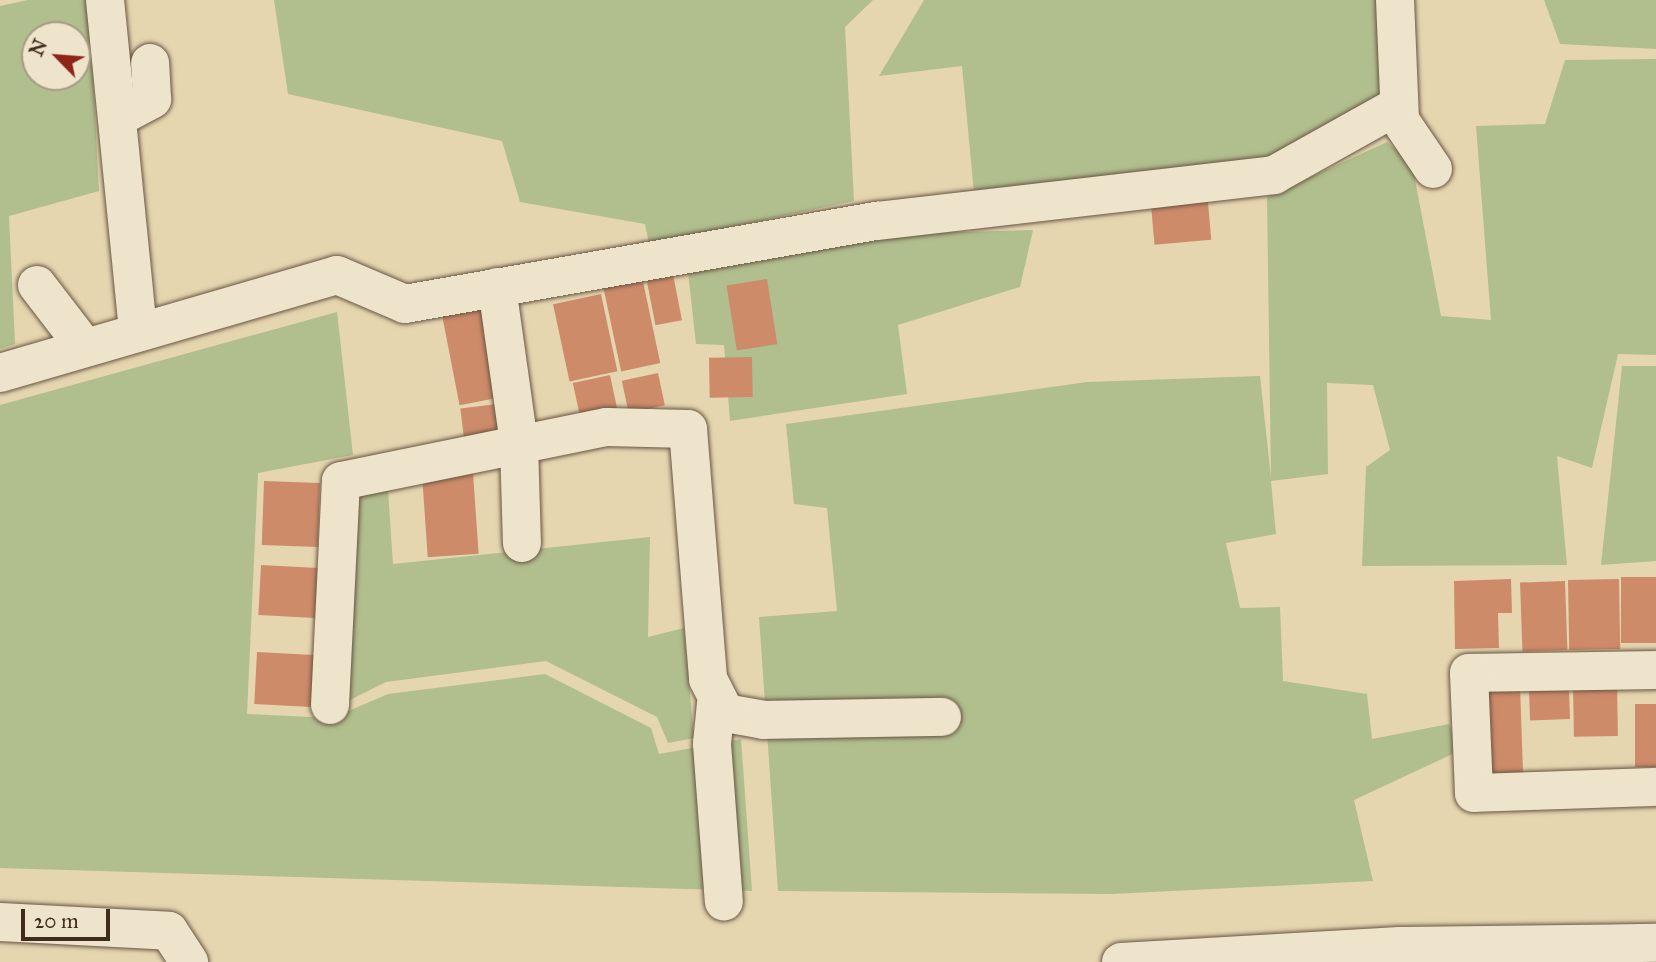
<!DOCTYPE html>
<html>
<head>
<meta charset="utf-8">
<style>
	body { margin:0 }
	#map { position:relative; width:1656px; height:962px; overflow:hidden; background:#e5d6b0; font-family:"IM FELL Great Primer",serif }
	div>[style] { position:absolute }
	.green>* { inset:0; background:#b1be8e }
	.building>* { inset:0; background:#ce8b6a; transform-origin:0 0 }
	.roads { filter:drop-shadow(0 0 2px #685642) drop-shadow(0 0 2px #685642) }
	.minor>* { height:38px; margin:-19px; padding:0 19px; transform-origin:19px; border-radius:19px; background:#eee4cc }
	span { translate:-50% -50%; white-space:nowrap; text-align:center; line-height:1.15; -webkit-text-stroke:5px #eee4cc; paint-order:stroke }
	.north { position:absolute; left:21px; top:21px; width:70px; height:70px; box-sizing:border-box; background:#eee4cc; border:2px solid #a89a86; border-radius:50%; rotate:295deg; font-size:19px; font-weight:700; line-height:28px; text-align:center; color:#3f2c1d }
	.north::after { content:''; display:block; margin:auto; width:24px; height:32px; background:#8f2418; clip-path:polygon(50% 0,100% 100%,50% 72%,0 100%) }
	.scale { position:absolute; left:21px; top:909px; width:89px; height:32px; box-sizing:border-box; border:4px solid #3f2c1d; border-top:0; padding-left:9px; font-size:21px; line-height:24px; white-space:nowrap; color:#3f2c1d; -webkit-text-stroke:5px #eee4cc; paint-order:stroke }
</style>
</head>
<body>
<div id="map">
	<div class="green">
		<div style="clip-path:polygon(evenodd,28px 0,89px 0,99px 191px,9px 216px,15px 344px,0 349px,0 6px,28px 0,35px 35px,77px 35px,77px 77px,35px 77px,35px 35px)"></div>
		<div style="clip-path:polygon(274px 0,873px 0,845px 27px,854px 201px,649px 244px,645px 224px,520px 202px,502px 141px,288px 94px)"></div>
		<div style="clip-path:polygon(924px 0,1388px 0,1392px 99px,1271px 168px,974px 193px,962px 66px,879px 76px)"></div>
		<div style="clip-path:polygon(1544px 0,1656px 0,1656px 49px,1560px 44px)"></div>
		<div style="clip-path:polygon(1656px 59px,1656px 355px,1618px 354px,1592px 468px,1557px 456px,1567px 565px,1362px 566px,1366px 467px,1390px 450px,1373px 385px,1327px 383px,1328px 474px,1271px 481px,1276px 534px,1226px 543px,1240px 608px,1280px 607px,1283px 681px,1367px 694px,1372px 739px,1449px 724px,1459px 751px,1354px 800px,1373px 881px,1112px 894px,778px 891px,759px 617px,837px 611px,827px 508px,794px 504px,786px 424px,1087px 382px,1260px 376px,1271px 478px,1267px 197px,1387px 142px,1412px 164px,1441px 316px,1491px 320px,1476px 126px,1545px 124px,1565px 60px)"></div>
		<div style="clip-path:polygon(1033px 230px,1020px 287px,898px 325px,907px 394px,730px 421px,724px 345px,696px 344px,688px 272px,886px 234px)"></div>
		<div style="clip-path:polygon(337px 312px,353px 455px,258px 473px,247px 714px,332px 718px,388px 694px,545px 674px,651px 728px,659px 754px,741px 739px,752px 891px,0 868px,0 405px)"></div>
		<div style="clip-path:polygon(1622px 366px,1656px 366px,1656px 561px,1601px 565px)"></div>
		<div style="clip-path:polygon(388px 490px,393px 564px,650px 537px,648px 637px,684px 628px,694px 738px,668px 743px,657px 717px,546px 661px,386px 682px,342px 704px,358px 497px)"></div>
	</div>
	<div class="building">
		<div style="left:1207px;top:191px;width:49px;height:57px;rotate:85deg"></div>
		<div style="left:673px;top:274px;width:47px;height:27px;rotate:79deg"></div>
		<div style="left:642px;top:277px;width:88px;height:40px;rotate:78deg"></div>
		<div style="left:767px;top:279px;width:66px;height:41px;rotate:81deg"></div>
		<div style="left:601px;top:294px;width:79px;height:49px;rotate:78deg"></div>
		<div style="left:487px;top:300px;width:98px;height:47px;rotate:79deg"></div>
		<div style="left:752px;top:357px;width:40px;height:43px;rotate:89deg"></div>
		<div style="left:658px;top:373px;width:33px;height:37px;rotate:78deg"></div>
		<div style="left:610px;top:375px;width:38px;height:38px;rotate:78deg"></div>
		<div style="left:505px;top:403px;width:31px;height:45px;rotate:83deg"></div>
		<div style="left:473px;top:473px;width:81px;height:51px;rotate:86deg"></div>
		<div style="left:264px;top:481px;width:56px;height:64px;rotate:2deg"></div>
		<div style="left:261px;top:565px;width:62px;height:50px;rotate:3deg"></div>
		<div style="left:1656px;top:577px;width:66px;height:35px;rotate:90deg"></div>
		<div style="clip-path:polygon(1511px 579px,1512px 613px,1498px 613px,1499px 648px,1455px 649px,1454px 581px)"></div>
		<div style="left:1619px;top:579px;width:70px;height:51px;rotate:89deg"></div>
		<div style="left:1565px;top:581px;width:69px;height:45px;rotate:88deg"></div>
		<div style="left:257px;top:652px;width:62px;height:52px;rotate:3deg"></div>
		<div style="left:1617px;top:683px;width:53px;height:44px;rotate:89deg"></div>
		<div style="left:1520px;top:686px;width:90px;height:40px;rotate:88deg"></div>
		<div style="left:1569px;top:689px;width:30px;height:40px;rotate:88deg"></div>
		<div style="left:1656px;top:704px;width:63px;height:21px;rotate:90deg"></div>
	</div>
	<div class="roads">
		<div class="minor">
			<div style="left:105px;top:0;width:332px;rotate:84.3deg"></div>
			<div style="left:1395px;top:0;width:120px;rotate:87.6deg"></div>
			<div style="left:1400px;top:120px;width:59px;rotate:56deg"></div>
			<div style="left:117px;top:118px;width:40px;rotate:-28deg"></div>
			<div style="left:152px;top:99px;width:36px;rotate:-93deg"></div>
			<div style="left:37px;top:285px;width:76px;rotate:52.5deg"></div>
			<div style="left:497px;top:287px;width:159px;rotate:82deg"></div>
			<div style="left:519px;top:444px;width:99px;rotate:88.3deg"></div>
			<div style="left:0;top:373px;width:351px;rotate:-16.2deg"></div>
			<div style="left:337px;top:275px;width:74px;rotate:23.1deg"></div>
			<div style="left:405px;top:304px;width:480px;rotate:-10deg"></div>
			<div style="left:878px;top:221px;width:399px;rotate:-6.6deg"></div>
			<div style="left:1274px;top:175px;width:143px;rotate:-29.2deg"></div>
			<div style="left:1656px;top:670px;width:187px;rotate:179.1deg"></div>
			<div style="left:1469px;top:673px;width:120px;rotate:87.6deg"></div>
			<div style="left:1474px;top:793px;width:182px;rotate:-1.9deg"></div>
			<div style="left:716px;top:703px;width:41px;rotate:95.6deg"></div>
			<div style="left:712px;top:744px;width:158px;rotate:85.7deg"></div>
			<div style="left:330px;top:705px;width:224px;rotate:-87.2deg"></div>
			<div style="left:341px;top:481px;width:271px;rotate:-11.5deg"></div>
			<div style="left:607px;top:427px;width:81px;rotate:1.4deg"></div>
			<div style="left:688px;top:429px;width:251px;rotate:85.4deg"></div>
			<div style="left:708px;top:679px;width:38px;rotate:63deg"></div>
			<div style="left:725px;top:713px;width:39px;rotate:10deg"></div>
			<div style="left:763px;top:720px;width:179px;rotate:-1deg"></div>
			<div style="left:0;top:922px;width:169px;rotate:3deg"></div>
			<div style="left:169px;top:931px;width:37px;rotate:57deg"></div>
			<div style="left:1121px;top:962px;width:279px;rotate:-3.3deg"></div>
			<div style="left:1400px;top:946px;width:256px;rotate:-0.7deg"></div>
		</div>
	</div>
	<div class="north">N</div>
	<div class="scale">20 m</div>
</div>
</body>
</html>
